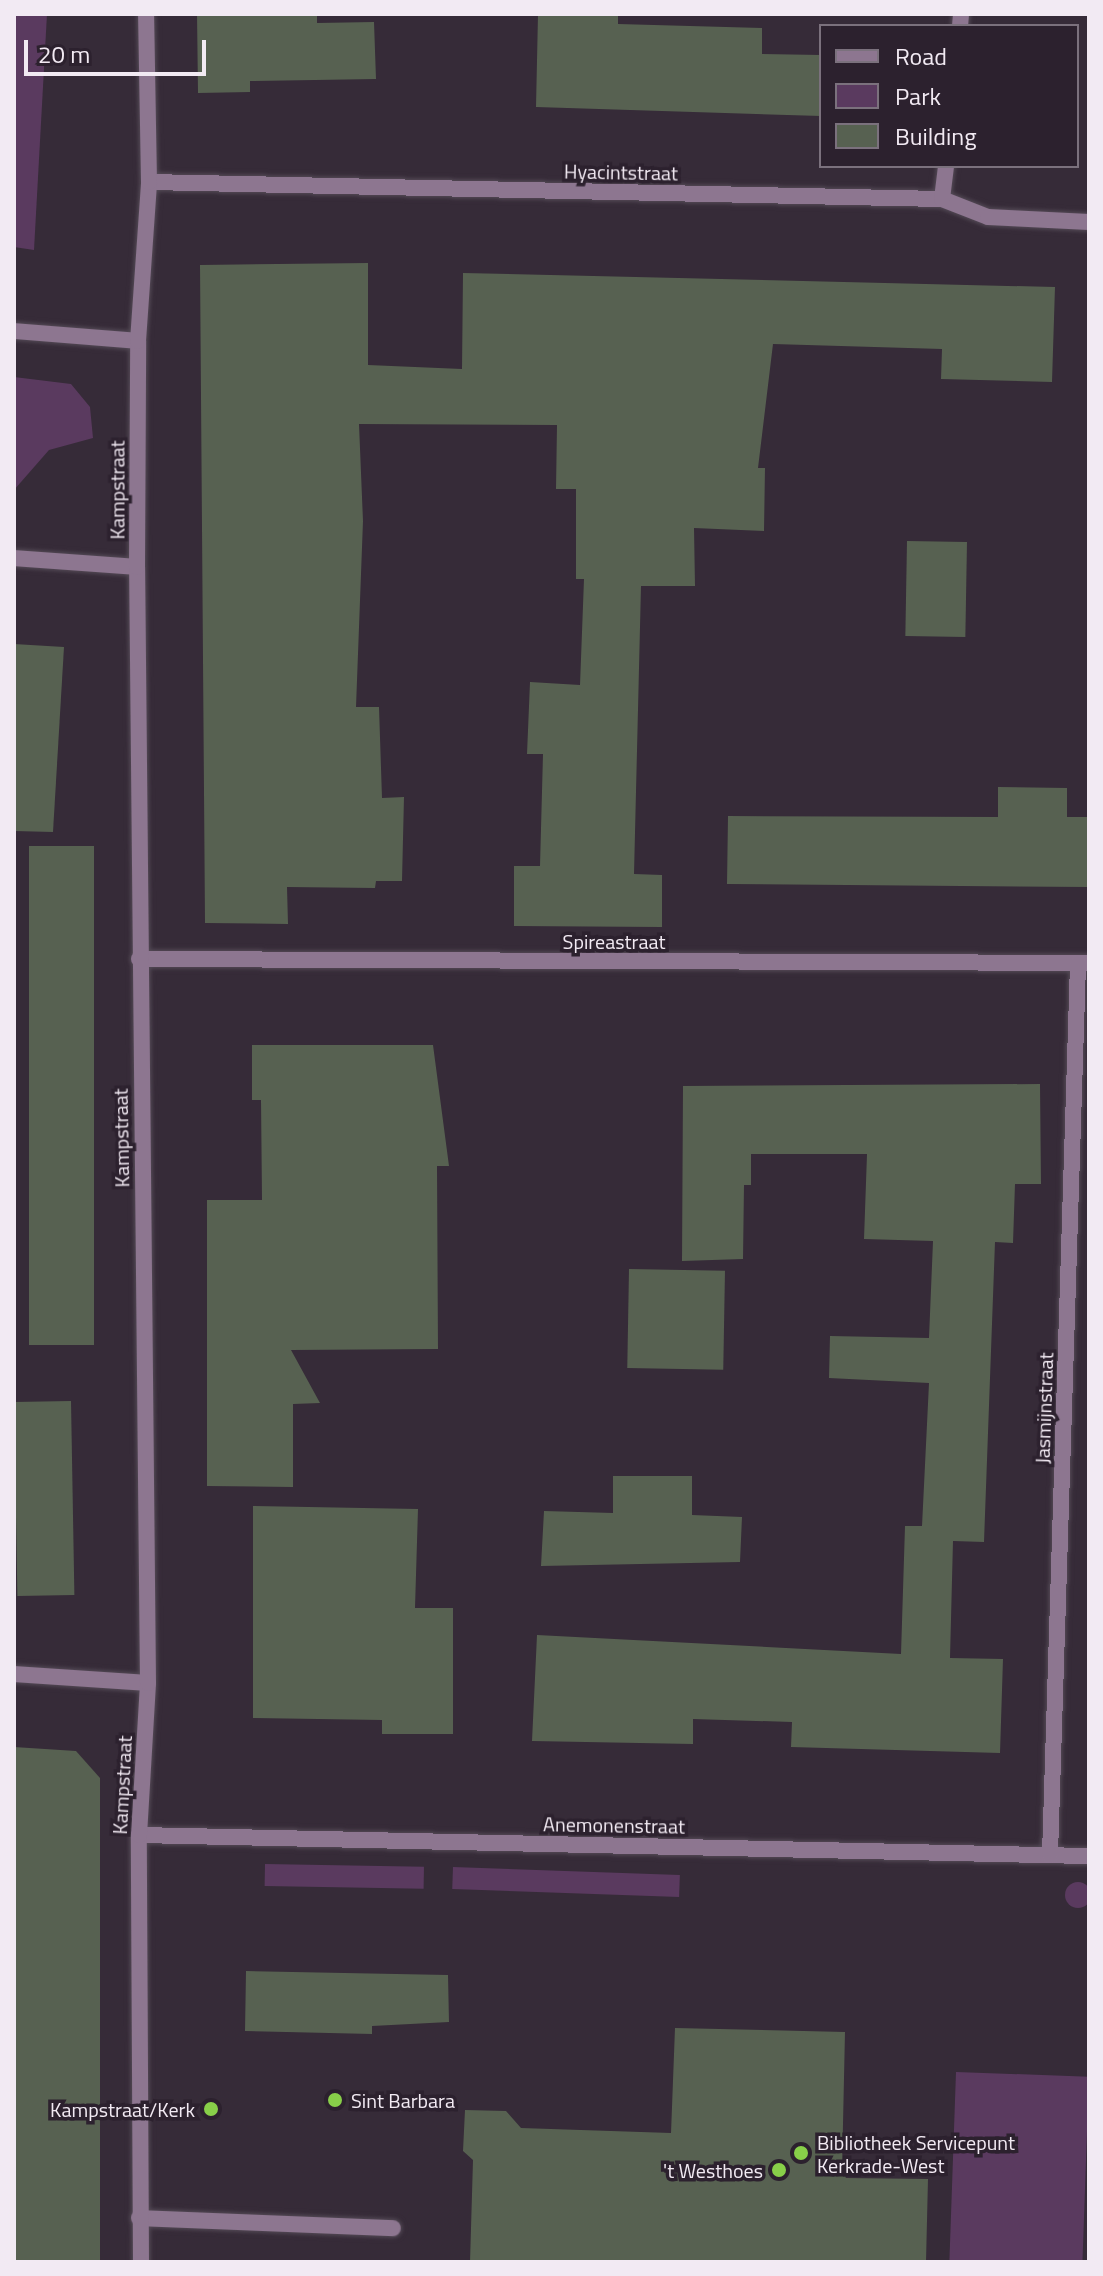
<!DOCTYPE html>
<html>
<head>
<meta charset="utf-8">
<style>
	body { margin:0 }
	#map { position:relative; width:1103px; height:2276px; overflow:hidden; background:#362b38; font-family:"Titillium Web",sans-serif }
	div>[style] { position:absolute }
	.green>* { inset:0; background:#5a3a5f; transform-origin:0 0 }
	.round { border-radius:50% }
	.building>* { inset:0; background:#576151; transform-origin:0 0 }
	.roads { filter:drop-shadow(0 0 2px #544a56) drop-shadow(0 0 2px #544a56) }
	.service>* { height:16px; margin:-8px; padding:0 8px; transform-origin:8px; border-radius:8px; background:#8d7690 }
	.minor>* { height:16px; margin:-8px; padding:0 8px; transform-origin:8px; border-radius:8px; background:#8d7690 }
	.dots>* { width:22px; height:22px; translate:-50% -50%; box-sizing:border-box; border:4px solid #2c212e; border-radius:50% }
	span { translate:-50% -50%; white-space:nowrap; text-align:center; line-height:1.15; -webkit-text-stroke:7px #2c212e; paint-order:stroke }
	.street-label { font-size:20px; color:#f2eaf3 }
	.poi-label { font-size:20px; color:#f2eaf3 }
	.left { translate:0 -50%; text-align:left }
	.right { translate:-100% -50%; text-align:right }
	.frame { position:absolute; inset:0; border:16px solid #f2eaf3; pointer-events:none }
	.legend { position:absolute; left:819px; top:24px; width:260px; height:144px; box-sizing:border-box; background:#2c212e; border:2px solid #7b717d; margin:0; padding:10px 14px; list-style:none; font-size:24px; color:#f2eaf3 }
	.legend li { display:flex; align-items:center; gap:16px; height:40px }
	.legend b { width:40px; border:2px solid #7b717d }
	.scale { position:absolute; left:24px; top:40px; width:182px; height:36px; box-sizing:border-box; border:4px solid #f2eaf3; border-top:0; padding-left:10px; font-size:24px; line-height:28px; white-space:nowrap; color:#f2eaf3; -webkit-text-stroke:6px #2c212e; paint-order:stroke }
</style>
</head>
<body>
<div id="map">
	<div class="green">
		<div style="clip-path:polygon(14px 14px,47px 14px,34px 250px,14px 247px)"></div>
		<div style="clip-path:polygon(14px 377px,71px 384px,90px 407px,93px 438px,49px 450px,14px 490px)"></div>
		<div style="left:265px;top:1864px;width:159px;height:22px;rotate:1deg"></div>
		<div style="left:453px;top:1867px;width:227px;height:22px;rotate:2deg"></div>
		<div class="round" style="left:1065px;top:1882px;width:26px;height:26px"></div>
		<div style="left:956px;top:2072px;width:133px;height:190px;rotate:2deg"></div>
	</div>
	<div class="building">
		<div style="clip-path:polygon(197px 14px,317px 14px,317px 23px,374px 22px,376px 79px,250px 81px,250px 92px,198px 93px)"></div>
		<div style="clip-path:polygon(538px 14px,618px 14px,618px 24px,762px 28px,762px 54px,821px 55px,821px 116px,536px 107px)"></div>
		<div style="clip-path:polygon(368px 263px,368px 365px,462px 369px,463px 273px,1055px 287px,1052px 382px,941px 379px,942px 349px,773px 344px,758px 468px,765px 468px,764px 531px,694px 528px,695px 586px,641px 586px,634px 874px,662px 875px,662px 927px,514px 926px,514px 866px,540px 866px,543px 754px,527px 754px,530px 682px,580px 685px,584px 579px,576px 579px,576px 489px,556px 489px,557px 425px,359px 424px,363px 521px,356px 707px,379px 707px,382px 798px,404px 797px,402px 881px,376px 881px,375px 888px,287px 887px,288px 924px,205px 923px,200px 265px)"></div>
		<div style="left:907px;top:541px;width:60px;height:95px;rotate:1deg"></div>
		<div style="clip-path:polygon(14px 644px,64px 647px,53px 832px,14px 831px)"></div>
		<div style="clip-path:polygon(998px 787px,1067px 788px,1067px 817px,1089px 817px,1089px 887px,727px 884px,728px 816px,998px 817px)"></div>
		<div style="left:94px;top:846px;width:499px;height:65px;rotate:90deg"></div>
		<div style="clip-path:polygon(252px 1045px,433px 1045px,449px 1166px,437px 1166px,438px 1349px,291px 1350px,320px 1403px,293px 1404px,293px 1487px,207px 1486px,207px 1200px,262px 1200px,261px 1100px,252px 1100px)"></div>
		<div style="clip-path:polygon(1040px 1084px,1041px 1184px,1015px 1184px,1013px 1243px,995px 1242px,984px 1542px,953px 1541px,950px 1658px,1003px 1659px,1000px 1753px,791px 1747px,792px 1722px,693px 1719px,693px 1744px,532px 1741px,537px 1635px,901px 1654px,905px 1526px,922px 1526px,929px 1383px,829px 1378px,830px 1336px,929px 1338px,933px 1241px,864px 1239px,867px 1154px,751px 1154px,751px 1185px,744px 1185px,743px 1259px,682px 1261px,683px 1086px)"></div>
		<div style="left:629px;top:1269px;width:96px;height:99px;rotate:1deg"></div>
		<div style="left:71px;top:1401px;width:194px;height:57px;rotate:89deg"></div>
		<div style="clip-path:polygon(613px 1476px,692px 1476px,692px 1515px,742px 1517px,740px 1562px,541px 1566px,544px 1511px,613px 1513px)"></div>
		<div style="clip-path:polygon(253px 1506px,418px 1509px,415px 1608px,453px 1608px,453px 1734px,382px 1734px,382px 1720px,253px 1718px)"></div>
		<div style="clip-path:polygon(14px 1747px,76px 1751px,100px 1778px,100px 2262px,14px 2262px)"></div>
		<div style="clip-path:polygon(246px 1971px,448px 1975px,449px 2022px,372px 2026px,372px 2034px,245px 2031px)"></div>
		<div style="clip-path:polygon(675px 2028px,845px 2032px,842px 2170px,846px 2178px,928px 2179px,926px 2262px,470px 2262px,473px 2160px,463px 2151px,465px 2110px,506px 2111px,521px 2128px,671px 2133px)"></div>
	</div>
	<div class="roads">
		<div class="service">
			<div style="left:139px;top:2218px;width:254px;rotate:2.3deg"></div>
		</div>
		<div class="minor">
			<div style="left:960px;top:26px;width:12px;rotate:-85deg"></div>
			<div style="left:149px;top:182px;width:793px;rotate:1.23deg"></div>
			<div style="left:942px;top:199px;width:49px;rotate:21.4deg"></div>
			<div style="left:988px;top:217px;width:101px;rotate:2.8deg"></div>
			<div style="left:942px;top:199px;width:33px;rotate:-83deg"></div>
			<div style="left:14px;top:331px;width:124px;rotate:4.6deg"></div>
			<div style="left:14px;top:558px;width:123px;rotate:4.2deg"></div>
			<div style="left:139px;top:959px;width:950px;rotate:0.24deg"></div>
			<div style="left:14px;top:1674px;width:134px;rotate:3.8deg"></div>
			<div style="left:139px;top:1835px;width:950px;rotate:1.27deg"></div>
			<div style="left:1050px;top:1855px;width:892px;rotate:-88.2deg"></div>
			<div style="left:141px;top:2262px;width:427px;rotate:-90.3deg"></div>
			<div style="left:139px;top:1835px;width:152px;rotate:-86.6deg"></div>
			<div style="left:148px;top:1683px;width:1116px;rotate:-90.56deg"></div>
			<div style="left:137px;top:567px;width:226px;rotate:-89.7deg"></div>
			<div style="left:138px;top:341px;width:159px;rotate:-86deg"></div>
			<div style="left:149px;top:182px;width:168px;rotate:-91deg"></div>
		</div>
	</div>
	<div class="dots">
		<div style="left:335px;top:2100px;background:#88cf49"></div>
		<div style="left:211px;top:2109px;background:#88cf49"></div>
		<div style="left:801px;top:2153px;background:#88cf49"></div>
		<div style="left:779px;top:2170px;background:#88cf49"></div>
	</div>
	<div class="street-label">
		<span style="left:621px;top:172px;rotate:1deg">Hyacintstraat</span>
		<span style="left:117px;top:490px;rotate:-90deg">Kampstraat</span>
		<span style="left:614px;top:941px">Spireastraat</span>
		<span style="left:121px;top:1138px;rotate:-91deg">Kampstraat</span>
		<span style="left:1044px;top:1408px;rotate:-88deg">Jasmijnstraat</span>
		<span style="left:122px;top:1785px;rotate:-87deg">Kampstraat</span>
		<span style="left:614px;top:1825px;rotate:1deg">Anemonenstraat</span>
	</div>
	<div class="poi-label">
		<span class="left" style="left:351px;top:2100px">Sint Barbara</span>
		<span class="right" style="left:195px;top:2109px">Kampstraat/Kerk</span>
		<span class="left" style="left:817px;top:2154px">Bibliotheek Servicepunt<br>Kerkrade-West</span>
		<span class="right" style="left:763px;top:2170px">'t Westhoes</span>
	</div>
	<div class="frame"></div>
	<ul class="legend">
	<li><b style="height:10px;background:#8d7690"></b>Road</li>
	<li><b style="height:22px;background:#5a3a5f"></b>Park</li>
	<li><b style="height:22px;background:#576151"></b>Building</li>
	</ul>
	<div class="scale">20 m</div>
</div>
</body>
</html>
